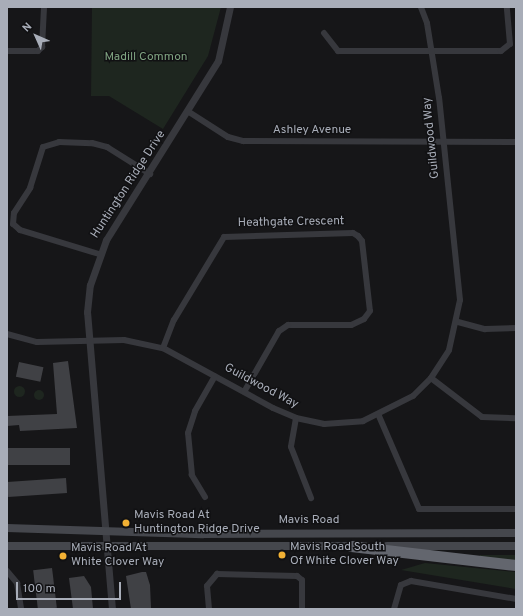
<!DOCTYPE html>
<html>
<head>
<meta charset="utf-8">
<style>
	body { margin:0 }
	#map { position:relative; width:523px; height:616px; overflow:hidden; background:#161618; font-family:Overpass,sans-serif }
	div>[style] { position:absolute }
	.green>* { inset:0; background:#1e261f }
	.round { border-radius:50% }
	.building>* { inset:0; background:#404145; transform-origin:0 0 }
	.minor>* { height:6px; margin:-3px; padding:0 3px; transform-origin:3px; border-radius:3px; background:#37383d }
	.tertiary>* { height:7px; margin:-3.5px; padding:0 3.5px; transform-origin:3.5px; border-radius:3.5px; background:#37383d }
	.secondary>* { height:8px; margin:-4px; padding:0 4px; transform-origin:4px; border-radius:4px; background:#45474d }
	.motorway>* { height:11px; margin:-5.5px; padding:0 5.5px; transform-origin:5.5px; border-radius:5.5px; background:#63666e }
	.dots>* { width:11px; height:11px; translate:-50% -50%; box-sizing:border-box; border:2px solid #111113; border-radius:50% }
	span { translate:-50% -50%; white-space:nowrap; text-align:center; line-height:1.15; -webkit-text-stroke:3px #111113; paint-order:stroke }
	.park-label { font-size:12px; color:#7fa381 }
	.street-label { font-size:12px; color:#a8adb8 }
	.poi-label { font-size:12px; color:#a8adb8 }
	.left { translate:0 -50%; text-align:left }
	.frame { position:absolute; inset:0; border:8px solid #a8adb8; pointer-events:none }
	.north { position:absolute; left:16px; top:16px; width:40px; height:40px; -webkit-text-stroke:3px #111113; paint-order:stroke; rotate:315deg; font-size:11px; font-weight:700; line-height:16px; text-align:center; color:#a8adb8 }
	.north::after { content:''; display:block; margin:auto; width:14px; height:18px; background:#a8adb8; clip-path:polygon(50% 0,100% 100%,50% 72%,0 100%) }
	.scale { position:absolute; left:16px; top:582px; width:105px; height:18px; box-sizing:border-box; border:2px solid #a8adb8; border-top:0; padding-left:5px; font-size:12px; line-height:14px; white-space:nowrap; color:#a8adb8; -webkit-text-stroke:3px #111113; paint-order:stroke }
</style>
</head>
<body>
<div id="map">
	<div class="green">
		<div style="clip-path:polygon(92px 7px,221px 7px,208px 56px,163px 129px,109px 96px,91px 96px)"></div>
		<div class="round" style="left:13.5px;top:385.5px;width:11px;height:11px"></div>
		<div class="round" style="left:34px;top:390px;width:10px;height:10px"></div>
		<div style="clip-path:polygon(480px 555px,516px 555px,516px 562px,480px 558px)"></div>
		<div style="clip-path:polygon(425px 563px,516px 572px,516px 589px,401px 570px)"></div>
	</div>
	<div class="building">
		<div style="clip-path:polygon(68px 361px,77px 428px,20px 431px,19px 425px,7px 426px,7px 416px,57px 414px,53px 363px)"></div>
		<div style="left:19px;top:362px;width:25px;height:15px;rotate:12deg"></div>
		<div style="left:70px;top:448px;width:17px;height:63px;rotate:90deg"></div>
		<div style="left:66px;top:478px;width:15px;height:59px;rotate:86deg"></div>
		<div style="left:52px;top:568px;width:40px;height:19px;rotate:83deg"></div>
		<div style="clip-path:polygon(142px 572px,146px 572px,150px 585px,151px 608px,131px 609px,126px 576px)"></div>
		<div style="clip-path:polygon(84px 576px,91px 587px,93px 609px,73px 609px,69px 578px)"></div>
	</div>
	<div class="minor">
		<div style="left:324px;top:33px;width:23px;rotate:52deg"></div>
		<div style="left:338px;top:51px;width:163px"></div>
		<div style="left:501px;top:51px;width:11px;rotate:-38deg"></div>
		<div style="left:510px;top:44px;width:37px;rotate:-95deg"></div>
		<div style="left:7px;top:51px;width:31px"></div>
		<div style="left:38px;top:51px;width:6px;rotate:-45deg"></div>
		<div style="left:42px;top:47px;width:40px;rotate:-87.1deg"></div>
		<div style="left:189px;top:112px;width:46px;rotate:32.7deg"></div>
		<div style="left:228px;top:137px;width:16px;rotate:15deg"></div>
		<div style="left:243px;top:141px;width:273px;rotate:0.2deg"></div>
		<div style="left:99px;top:254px;width:83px;rotate:-163.1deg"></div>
		<div style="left:20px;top:230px;width:9px;rotate:-139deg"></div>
		<div style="left:13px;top:224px;width:11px;rotate:-85deg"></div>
		<div style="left:14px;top:213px;width:30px;rotate:-57deg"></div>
		<div style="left:30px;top:188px;width:43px;rotate:-72.4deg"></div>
		<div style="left:43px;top:147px;width:17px;rotate:-17deg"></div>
		<div style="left:59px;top:142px;width:33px;rotate:2deg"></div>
		<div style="left:92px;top:143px;width:16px;rotate:15deg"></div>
		<div style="left:107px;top:147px;width:51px;rotate:32.1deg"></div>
		<div style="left:458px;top:322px;width:28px;rotate:15deg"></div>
		<div style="left:485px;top:329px;width:31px;rotate:-2deg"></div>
		<div style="left:7px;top:334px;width:31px;rotate:15deg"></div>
		<div style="left:37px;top:342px;width:87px;rotate:-1.3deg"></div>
		<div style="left:124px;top:340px;width:40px;rotate:12deg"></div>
		<div style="left:163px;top:348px;width:125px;rotate:28.6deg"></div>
		<div style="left:273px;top:408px;width:25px;rotate:23deg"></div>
		<div style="left:296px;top:418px;width:29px;rotate:12deg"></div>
		<div style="left:324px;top:424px;width:39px;rotate:-4deg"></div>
		<div style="left:363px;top:421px;width:56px;rotate:-26.6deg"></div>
		<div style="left:413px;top:396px;width:25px;rotate:-45deg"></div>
		<div style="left:431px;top:378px;width:33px;rotate:-57deg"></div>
		<div style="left:449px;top:350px;width:51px;rotate:-77.6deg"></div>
		<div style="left:460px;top:300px;width:203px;rotate:-95.9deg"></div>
		<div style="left:439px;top:98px;width:76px;rotate:-99.1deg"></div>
		<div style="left:427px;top:23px;width:17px;rotate:-111deg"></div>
		<div style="left:163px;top:348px;width:30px;rotate:-69deg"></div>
		<div style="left:174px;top:320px;width:97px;rotate:-58.9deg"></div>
		<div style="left:224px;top:237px;width:129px;rotate:-1.8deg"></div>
		<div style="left:353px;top:233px;width:6px;rotate:31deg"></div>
		<div style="left:358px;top:236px;width:6px;rotate:51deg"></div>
		<div style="left:362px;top:241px;width:70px;rotate:83.5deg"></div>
		<div style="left:370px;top:311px;width:10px;rotate:127deg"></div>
		<div style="left:364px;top:319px;width:14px;rotate:155deg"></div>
		<div style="left:351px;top:325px;width:63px;rotate:180deg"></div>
		<div style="left:288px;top:325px;width:11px;rotate:146deg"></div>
		<div style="left:279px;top:331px;width:70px;rotate:119.8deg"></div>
		<div style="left:431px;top:378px;width:64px;rotate:37.4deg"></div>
		<div style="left:482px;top:417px;width:34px;rotate:2deg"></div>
		<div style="left:379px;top:416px;width:101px;rotate:66.7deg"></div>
		<div style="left:419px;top:509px;width:97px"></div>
		<div style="left:296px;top:418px;width:29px;rotate:100deg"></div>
		<div style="left:291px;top:447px;width:55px;rotate:68.6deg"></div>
		<div style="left:205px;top:497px;width:26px;rotate:-121deg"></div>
		<div style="left:192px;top:475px;width:42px;rotate:-95.4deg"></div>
		<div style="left:188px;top:433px;width:23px;rotate:-72deg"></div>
		<div style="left:195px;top:411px;width:40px;rotate:-60.3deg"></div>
		<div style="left:7px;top:571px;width:16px;rotate:50deg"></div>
		<div style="left:17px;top:583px;width:26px;rotate:81deg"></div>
		<div style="left:209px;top:609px;width:23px;rotate:-95deg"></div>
		<div style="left:207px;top:586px;width:16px;rotate:-50deg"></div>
		<div style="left:217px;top:574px;width:80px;rotate:1.4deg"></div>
		<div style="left:297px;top:576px;width:6px;rotate:39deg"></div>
		<div style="left:302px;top:580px;width:29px;rotate:90deg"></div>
		<div style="left:394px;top:609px;width:25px;rotate:-74deg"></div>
		<div style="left:401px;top:585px;width:11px;rotate:-22deg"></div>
		<div style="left:411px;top:581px;width:107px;rotate:9.7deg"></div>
	</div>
	<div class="tertiary">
		<div style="left:112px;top:609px;width:298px;rotate:-94.8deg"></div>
		<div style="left:87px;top:312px;width:27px;rotate:-84deg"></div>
		<div style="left:90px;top:285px;width:48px;rotate:-70.4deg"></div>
		<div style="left:106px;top:240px;width:211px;rotate:-58deg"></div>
		<div style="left:218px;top:61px;width:55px;rotate:-77.5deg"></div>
	</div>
	<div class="secondary">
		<div style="left:7px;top:528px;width:196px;rotate:1.8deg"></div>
		<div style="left:203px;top:534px;width:313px;rotate:-0.2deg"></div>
		<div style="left:7px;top:546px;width:348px"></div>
		<div style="left:387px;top:546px;width:129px"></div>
	</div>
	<div class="motorway">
		<div style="left:351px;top:546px;width:166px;rotate:6.6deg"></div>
	</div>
	<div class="dots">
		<div style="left:126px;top:523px;background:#f2b134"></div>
		<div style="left:282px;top:555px;background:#f2b134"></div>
		<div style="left:63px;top:556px;background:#f2b134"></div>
	</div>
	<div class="park-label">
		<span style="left:146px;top:58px">Madill Common</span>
	</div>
	<div class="street-label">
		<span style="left:312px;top:131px">Ashley Avenue</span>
		<span style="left:432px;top:138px;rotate:-96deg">Guildwood Way</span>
		<span style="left:129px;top:185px;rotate:-57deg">Huntington Ridge Drive</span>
		<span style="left:291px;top:223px;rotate:-1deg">Heathgate Crescent</span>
		<span style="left:261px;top:387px;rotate:28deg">Guildwood Way</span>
		<span style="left:309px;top:521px">Mavis Road</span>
	</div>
	<div class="poi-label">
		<span class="left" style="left:134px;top:523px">Mavis Road At<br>Huntington Ridge Drive</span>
		<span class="left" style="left:290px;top:555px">Mavis Road South<br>Of White Clover Way</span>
		<span class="left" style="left:71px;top:556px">Mavis Road At<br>White Clover Way</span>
	</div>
	<div class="frame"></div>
	<div class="north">N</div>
	<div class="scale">100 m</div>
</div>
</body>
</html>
